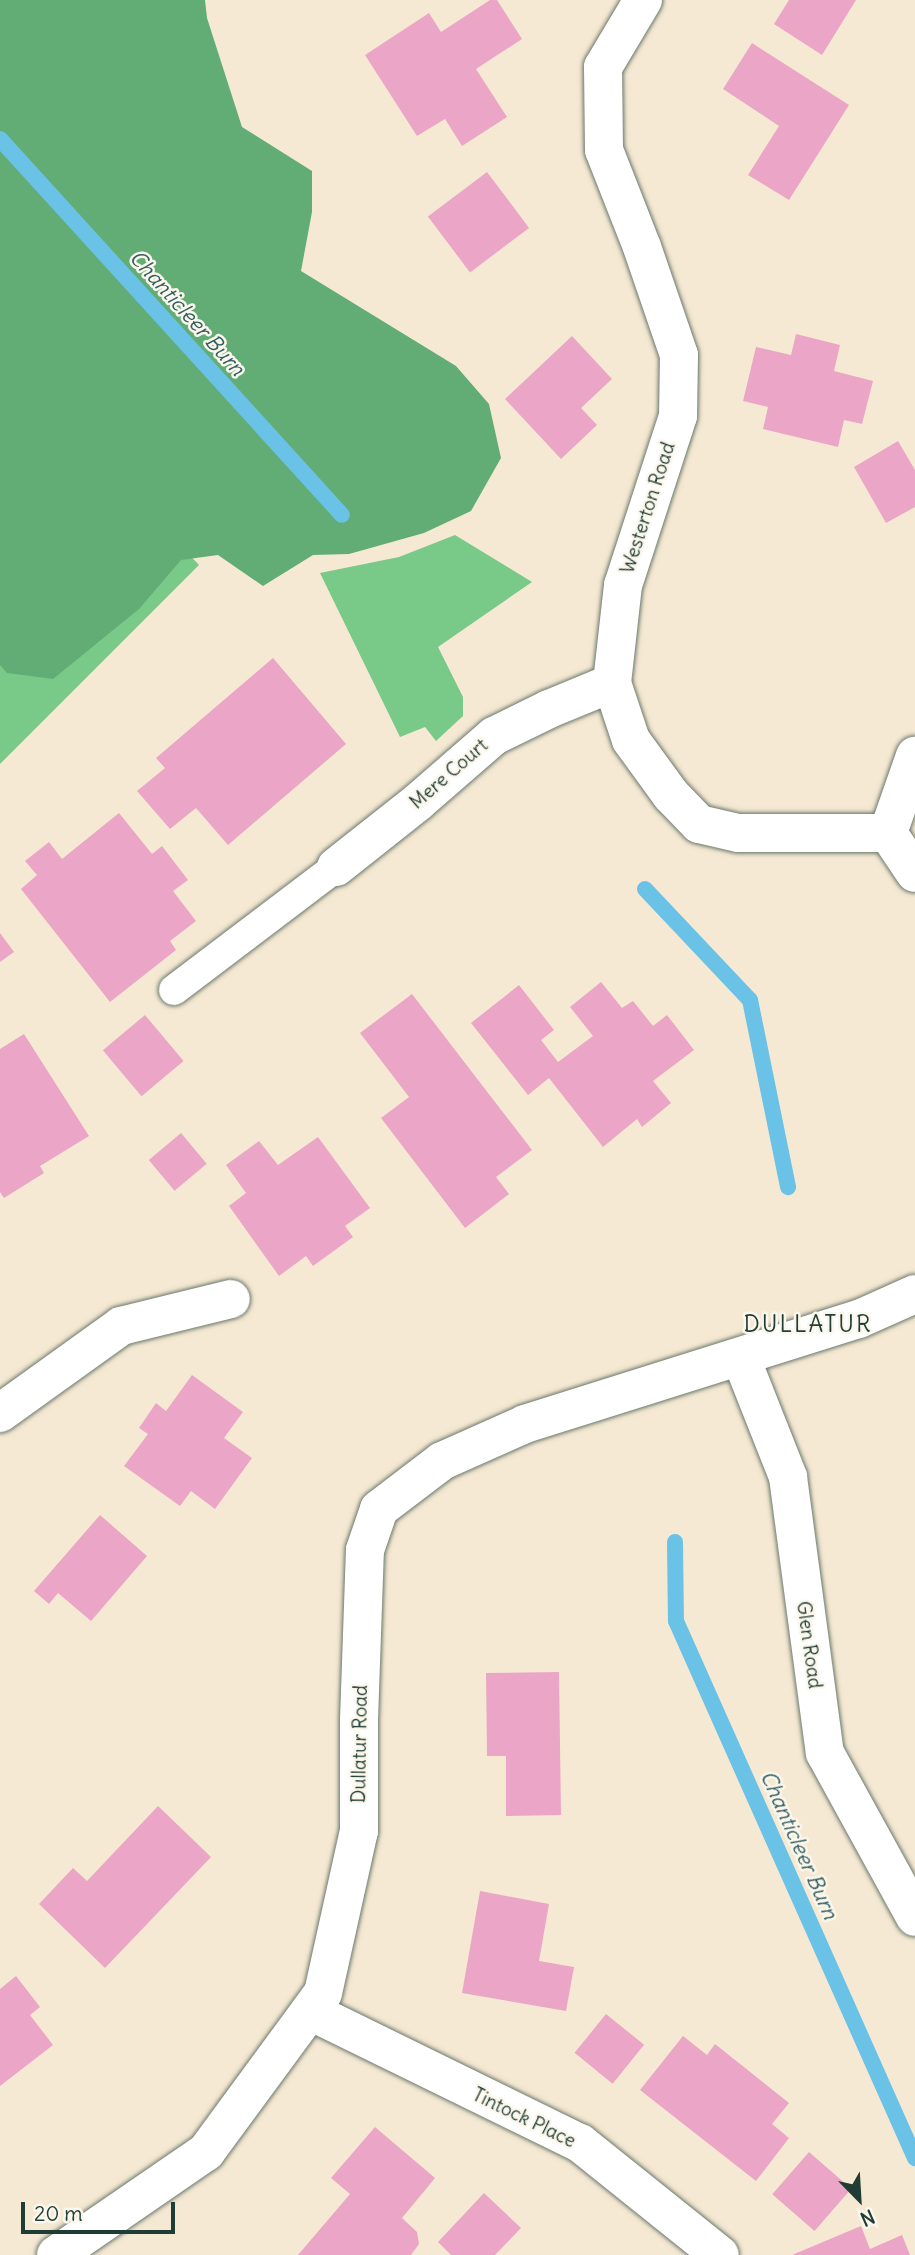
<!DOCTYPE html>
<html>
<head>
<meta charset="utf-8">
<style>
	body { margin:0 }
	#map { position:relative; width:915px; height:2255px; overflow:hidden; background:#f6e9d3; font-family:Delius,sans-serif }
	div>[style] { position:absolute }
	.green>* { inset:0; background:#79c989 }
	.forest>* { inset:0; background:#62ad75 }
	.stream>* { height:16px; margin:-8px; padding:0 8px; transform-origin:8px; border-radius:8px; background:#6ac2e7 }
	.building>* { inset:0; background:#eba5c7; transform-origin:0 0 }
	.roads { filter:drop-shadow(0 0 2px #6a796c) drop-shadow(0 0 2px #6a796c) }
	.lane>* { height:30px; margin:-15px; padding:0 15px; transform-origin:15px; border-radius:15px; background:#fff }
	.street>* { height:38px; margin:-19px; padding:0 19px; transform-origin:19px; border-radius:19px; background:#fff }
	span { translate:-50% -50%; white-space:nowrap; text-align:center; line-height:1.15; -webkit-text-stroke:5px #fbf7ec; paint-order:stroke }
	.street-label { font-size:19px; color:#1f3d34 }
	.water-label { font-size:21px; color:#325e61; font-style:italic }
	.quarter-label { font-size:23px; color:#1f3d34; letter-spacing:2px }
	.north { position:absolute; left:824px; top:2164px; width:70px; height:70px; -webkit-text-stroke:5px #fbf7ec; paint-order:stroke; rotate:156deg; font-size:19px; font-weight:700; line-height:28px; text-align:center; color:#1f3d34 }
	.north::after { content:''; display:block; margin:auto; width:24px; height:32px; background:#1f3d34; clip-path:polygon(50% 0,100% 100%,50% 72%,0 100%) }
	.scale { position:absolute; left:21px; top:2202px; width:154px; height:32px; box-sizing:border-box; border:4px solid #1f3d34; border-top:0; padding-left:9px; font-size:21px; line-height:24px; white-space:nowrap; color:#1f3d34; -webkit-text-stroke:5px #fbf7ec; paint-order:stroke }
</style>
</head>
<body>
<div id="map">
	<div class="green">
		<div style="clip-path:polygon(0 352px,199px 565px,0 764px)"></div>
		<div style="clip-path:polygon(455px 535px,532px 582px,438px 647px,463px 697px,463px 716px,436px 741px,425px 727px,400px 737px,320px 573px,399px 557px)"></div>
	</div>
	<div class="forest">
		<div style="clip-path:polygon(0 0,205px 0,207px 18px,242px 127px,312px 171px,312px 212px,301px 271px,456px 366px,489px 404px,501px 458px,471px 511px,424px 533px,349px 554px,313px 555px,263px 586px,218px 555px,181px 560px,139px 609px,53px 679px,7px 673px,0 665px)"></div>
	</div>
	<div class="stream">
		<div style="left:0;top:139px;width:508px;rotate:47.71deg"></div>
		<div style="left:645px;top:889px;width:153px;rotate:46.6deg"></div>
		<div style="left:750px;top:1000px;width:191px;rotate:78.5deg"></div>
		<div style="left:675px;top:1542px;width:79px;rotate:89.3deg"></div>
		<div style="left:676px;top:1621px;width:588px;rotate:66.01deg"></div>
	</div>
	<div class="building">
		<div style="clip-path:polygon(490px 0,497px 0,522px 39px,476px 69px,507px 117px,462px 146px,445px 119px,417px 136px,365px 55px,429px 13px,441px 32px)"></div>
		<div style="clip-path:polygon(789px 0,856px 0,822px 55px,774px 24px)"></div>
		<div style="clip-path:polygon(752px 43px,849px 105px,789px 200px,748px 175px,779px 126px,723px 89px)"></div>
		<div style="left:487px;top:172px;width:70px;height:74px;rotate:53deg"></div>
		<div style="clip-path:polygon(796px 334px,840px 345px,834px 371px,873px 381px,862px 424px,844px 420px,838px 447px,763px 429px,768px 407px,743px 401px,756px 347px,791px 355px)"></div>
		<div style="clip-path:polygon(572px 336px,612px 379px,581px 408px,597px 425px,561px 459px,505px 399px)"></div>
		<div style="clip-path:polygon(898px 441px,915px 470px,915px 507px,886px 523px,854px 467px)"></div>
		<div style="clip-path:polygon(273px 658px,346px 744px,228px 845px,196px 808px,170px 829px,137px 791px,165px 768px,156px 758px)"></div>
		<div style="clip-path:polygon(119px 813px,152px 854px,162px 846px,188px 880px,173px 891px,196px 921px,170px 941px,176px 950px,110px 1002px,21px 889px,37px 875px,25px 861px,49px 842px,62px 859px)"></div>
		<div style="clip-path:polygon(0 933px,14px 952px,0 962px)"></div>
		<div style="clip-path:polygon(601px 982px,622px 1008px,633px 1001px,653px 1026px,667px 1015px,694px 1050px,653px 1081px,671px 1103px,642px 1127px,637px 1119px,603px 1147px,549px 1078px,528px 1095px,471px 1023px,519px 985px,554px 1030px,541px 1040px,558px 1062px,593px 1036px,570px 1007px)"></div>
		<div style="clip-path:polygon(412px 994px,532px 1150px,496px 1177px,509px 1194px,465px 1228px,381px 1118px,409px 1097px,360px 1033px)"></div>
		<div style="left:145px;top:1015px;width:60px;height:55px;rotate:50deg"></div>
		<div style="clip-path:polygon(24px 1034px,89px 1136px,40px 1166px,44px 1173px,4px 1198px,0 1192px,0 1049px)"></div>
		<div style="left:181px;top:1133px;width:40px;height:42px;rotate:50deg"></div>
		<div style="clip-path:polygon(318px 1137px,370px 1208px,345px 1226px,353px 1237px,313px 1266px,306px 1256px,279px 1276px,229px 1206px,246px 1193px,226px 1165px,259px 1141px,278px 1165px)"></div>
		<div style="clip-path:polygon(192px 1375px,243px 1412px,224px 1438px,252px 1458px,215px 1509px,191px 1491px,180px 1506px,124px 1466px,148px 1434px,139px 1428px,156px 1403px,166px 1411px)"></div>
		<div style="clip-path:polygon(100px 1515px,147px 1556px,91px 1621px,58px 1593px,49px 1604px,34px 1591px)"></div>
		<div style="clip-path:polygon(559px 1672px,561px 1815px,506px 1816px,506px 1756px,487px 1756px,486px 1673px)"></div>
		<div style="clip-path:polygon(158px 1806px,211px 1857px,105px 1968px,39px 1904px,73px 1868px,87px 1881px)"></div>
		<div style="clip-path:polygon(480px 1891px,549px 1904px,539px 1961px,574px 1967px,566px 2011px,462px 1993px)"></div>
		<div style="clip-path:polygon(16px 1976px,40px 2007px,30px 2015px,53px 2045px,0 2086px,0 1989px)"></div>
		<div style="left:606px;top:2014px;width:49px;height:50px;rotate:39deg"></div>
		<div style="clip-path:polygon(683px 2036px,707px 2055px,715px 2044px,789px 2103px,772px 2124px,789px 2138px,756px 2181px,640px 2090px)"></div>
		<div style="clip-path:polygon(375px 2127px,435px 2178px,402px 2218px,417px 2232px,419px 2244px,411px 2255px,298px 2255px,350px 2194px,331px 2178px)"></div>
		<div style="left:809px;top:2152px;width:56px;height:56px;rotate:41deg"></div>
		<div style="clip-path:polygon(484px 2193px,521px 2228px,495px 2255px,451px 2255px,438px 2242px)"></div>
		<div style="clip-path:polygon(861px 2226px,870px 2249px,902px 2235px,910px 2255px,792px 2255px)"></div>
	</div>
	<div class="roads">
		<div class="lane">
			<div style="left:174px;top:990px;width:203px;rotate:-37.2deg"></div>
		</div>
		<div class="street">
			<div style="left:643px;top:0;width:78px;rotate:120.8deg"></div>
			<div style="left:603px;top:67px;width:83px;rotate:89.3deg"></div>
			<div style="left:604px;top:150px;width:104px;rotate:68.6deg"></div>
			<div style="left:642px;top:247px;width:114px;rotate:71.1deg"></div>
			<div style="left:679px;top:355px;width:61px;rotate:90.9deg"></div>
			<div style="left:678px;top:416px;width:178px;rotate:108deg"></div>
			<div style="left:623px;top:585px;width:99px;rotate:96.4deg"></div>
			<div style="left:612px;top:683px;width:60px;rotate:71.6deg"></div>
			<div style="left:631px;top:740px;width:68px;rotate:54deg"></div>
			<div style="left:671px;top:795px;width:40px;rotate:46deg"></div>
			<div style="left:699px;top:824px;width:40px;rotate:13deg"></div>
			<div style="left:738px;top:833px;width:150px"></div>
			<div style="left:888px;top:833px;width:82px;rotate:-70.7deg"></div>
			<div style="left:888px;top:833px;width:48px;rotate:56deg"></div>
			<div style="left:336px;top:867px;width:105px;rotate:-38.4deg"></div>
			<div style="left:418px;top:802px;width:101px;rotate:-41deg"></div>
			<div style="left:494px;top:736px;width:61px;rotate:-26.1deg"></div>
			<div style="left:549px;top:709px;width:68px;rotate:-22.4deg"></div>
			<div style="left:741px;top:1358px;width:128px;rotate:68.4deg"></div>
			<div style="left:788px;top:1477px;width:278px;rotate:82.4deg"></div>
			<div style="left:825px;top:1753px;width:187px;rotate:61.2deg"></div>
			<div style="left:0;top:1413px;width:149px;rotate:-35.7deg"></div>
			<div style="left:121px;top:1326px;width:113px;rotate:-13.8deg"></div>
			<div style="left:310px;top:2011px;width:301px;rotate:26.1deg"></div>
			<div style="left:580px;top:2143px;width:179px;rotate:38.7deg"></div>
			<div style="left:56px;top:2255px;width:182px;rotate:-34.5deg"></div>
			<div style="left:206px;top:2152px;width:197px;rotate:-53.7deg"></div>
			<div style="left:323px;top:1993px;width:166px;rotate:-77.5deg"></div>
			<div style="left:359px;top:1831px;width:111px;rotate:-90deg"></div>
			<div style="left:359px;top:1720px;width:170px;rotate:-88deg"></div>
			<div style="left:365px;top:1550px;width:43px;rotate:-71.1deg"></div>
			<div style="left:379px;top:1509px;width:79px;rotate:-37.3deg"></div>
			<div style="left:442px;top:1461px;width:91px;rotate:-24deg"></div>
			<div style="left:525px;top:1424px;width:350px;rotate:-17.5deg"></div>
			<div style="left:859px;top:1319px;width:61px;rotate:-24.1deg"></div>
		</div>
	</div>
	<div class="street-label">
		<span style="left:648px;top:508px;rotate:-72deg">Westerton Road</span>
		<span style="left:449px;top:774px;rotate:-41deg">Mere Court</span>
		<span style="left:809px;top:1645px;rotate:82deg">Glen Road</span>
		<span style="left:360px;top:1744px;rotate:-89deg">Dullatur Road</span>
		<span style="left:524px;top:2118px;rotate:26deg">Tintock Place</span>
	</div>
	<div class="water-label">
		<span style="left:187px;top:313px;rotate:48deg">Chanticleer Burn</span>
		<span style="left:799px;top:1845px;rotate:66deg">Chanticleer Burn</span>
	</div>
	<div class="quarter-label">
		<span style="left:808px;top:1324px">DULLATUR</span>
	</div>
	<div class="north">N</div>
	<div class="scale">20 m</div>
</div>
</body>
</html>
